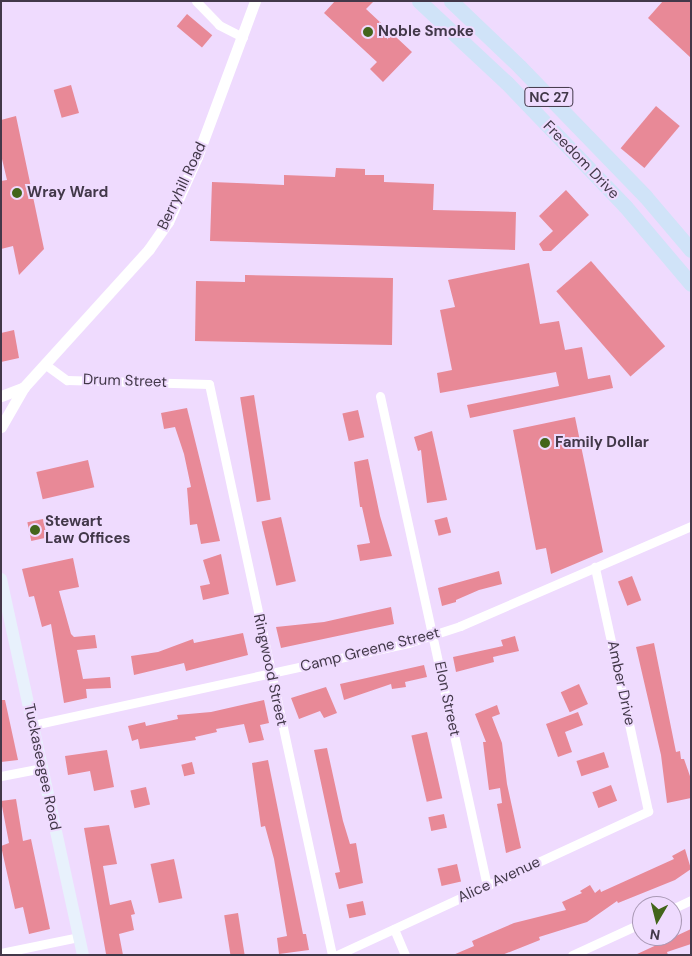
<!DOCTYPE html>
<html>
<head>
<meta charset="utf-8">
<style>
	body { margin:0 }
	#map { position:relative; width:692px; height:956px; overflow:hidden; background:#efdbfe; font-family:"DM Sans",sans-serif }
	div>[style] { position:absolute }
	.building>* { inset:0; background:#e88997; transform-origin:0 0 }
	.minor>* { height:9px; margin:-4.5px; padding:0 4.5px; transform-origin:4.5px; border-radius:4.5px; background:#fff }
	.tertiary>* { height:11px; margin:-5.5px; padding:0 5.5px; transform-origin:5.5px; border-radius:5.5px; background:#fff }
	.secondary>* { height:12px; margin:-6px; padding:0 6px; transform-origin:6px; border-radius:6px; background:#e8f1fc }
	.primary>* { height:15px; margin:-7.5px; padding:0 7.5px; transform-origin:7.5px; border-radius:7.5px; background:#d0e3f8 }
	.dots>* { width:14px; height:14px; translate:-50% -50%; box-sizing:border-box; border:2px solid #efdbfe; border-radius:50% }
	span { translate:-50% -50%; white-space:nowrap; text-align:center; line-height:1.15; -webkit-text-stroke:4px #efdbfe; paint-order:stroke }
	.shield-label span { padding:1px 4px; background:#efdbfe; border:1px solid; border-radius:4px; -webkit-text-stroke-width:0 }
	.shield-label { font-size:14px; color:#423849; font-weight:700 }
	.poi-label { font-size:15px; color:#423849; font-weight:700 }
	.left { translate:0 -50%; text-align:left }
	.street-label { font-size:15px; color:#423849 }
	.frame { position:absolute; inset:0; border:2px solid #423849; pointer-events:none }
	.north { position:absolute; left:632px; top:896px; width:50px; height:50px; box-sizing:border-box; background:#efdbfe; border:1px solid #aa9ab6; border-radius:50%; rotate:188deg; font-size:14px; font-weight:700; line-height:20px; text-align:center; color:#423849 }
	.north::after { content:''; display:block; margin:auto; width:18px; height:22px; background:#43651b; clip-path:polygon(50% 0,100% 100%,50% 72%,0 100%) }
</style>
</head>
<body>
<div id="map">
	<div class="building">
		<div style="clip-path:polygon(335px 1px,374px 1px,366px 9px,412px 52px,383px 82px,370px 69px,377px 62px,324px 13px)"></div>
		<div style="clip-path:polygon(663px 1px,691px 1px,691px 58px,648px 18px)"></div>
		<div style="left:187px;top:14px;width:33px;height:16px;rotate:40deg"></div>
		<div style="left:71px;top:85px;width:29px;height:18px;rotate:74deg"></div>
		<div style="left:656px;top:106px;width:31px;height:55px;rotate:40deg"></div>
		<div style="clip-path:polygon(16px 116px,44px 249px,19px 275px,13px 246px,1px 249px,1px 181px,7px 180px,2px 159px,1px 120px)"></div>
		<div style="clip-path:polygon(336px 168px,365px 169px,365px 175px,384px 175px,384px 182px,434px 184px,433px 210px,516px 212px,515px 250px,210px 241px,212px 182px,284px 185px,284px 175px,335px 177px)"></div>
		<div style="clip-path:polygon(566px 190px,589px 215px,551px 251px,543px 251px,539px 244px,553px 231px,539px 216px)"></div>
		<div style="left:591px;top:261px;width:113px;height:46px;rotate:49deg"></div>
		<div style="clip-path:polygon(529px 263px,540px 324px,559px 321px,565px 350px,582px 347px,588px 379px,610px 375px,613px 388px,470px 418px,467px 405px,559px 386px,556px 372px,440px 393px,437px 373px,452px 370px,440px 310px,455px 307px,448px 280px)"></div>
		<div style="clip-path:polygon(245px 275px,393px 278px,392px 345px,195px 341px,196px 281px,245px 282px)"></div>
		<div style="clip-path:polygon(14px 330px,19px 358px,1px 362px,1px 333px)"></div>
		<div style="left:254px;top:395px;width:106px;height:14px;rotate:81deg"></div>
		<div style="clip-path:polygon(187px 408px,220px 541px,201px 544px,197px 524px,190px 525px,187px 488px,191px 487px,184px 454px,175px 427px,164px 429px,161px 413px)"></div>
		<div style="left:358px;top:410px;width:28px;height:16px;rotate:77deg"></div>
		<div style="clip-path:polygon(575px 417px,603px 552px,551px 574px,546px 548px,536px 550px,513px 430px)"></div>
		<div style="clip-path:polygon(432px 431px,447px 500px,427px 503px,421px 450px,418px 451px,414px 437px)"></div>
		<div style="clip-path:polygon(368px 459px,380px 516px,392px 556px,360px 561px,357px 545px,370px 543px,362px 507px,360px 507px,354px 462px)"></div>
		<div style="left:88px;top:460px;width:28px;height:53px;rotate:77deg"></div>
		<div style="left:281px;top:517px;width:66px;height:20px;rotate:77deg"></div>
		<div style="left:447px;top:517px;width:16px;height:13px;rotate:75deg"></div>
		<div style="left:43px;top:519px;width:19px;height:16px;rotate:78deg"></div>
		<div style="clip-path:polygon(221px 554px,229px 594px,203px 600px,200px 586px,210px 584px,203px 560px)"></div>
		<div style="clip-path:polygon(73px 558px,79px 587px,59px 591px,71px 634px,74px 637px,95px 635px,97px 648px,77px 650px,83px 679px,110px 677px,111px 688px,86px 689px,87px 698px,64px 703px,51px 624px,42px 627px,34px 596px,29px 597px,22px 569px)"></div>
		<div style="clip-path:polygon(499px 571px,502px 584px,479px 590px,456px 600px,456px 602px,442px 606px,438px 588px)"></div>
		<div style="left:632px;top:576px;width:26px;height:15px;rotate:69deg"></div>
		<div style="clip-path:polygon(391px 607px,394px 624px,281px 648px,276px 627px,324px 622px)"></div>
		<div style="clip-path:polygon(243px 633px,248px 655px,186px 671px,184px 663px,134px 675px,131px 656px,158px 652px,193px 639px,194px 643px)"></div>
		<div style="clip-path:polygon(515px 636px,519px 651px,493px 657px,494px 662px,456px 672px,453px 657px,503px 646px,501px 640px)"></div>
		<div style="clip-path:polygon(654px 643px,676px 752px,680px 751px,681px 759px,684px 759px,691px 779px,691px 798px,667px 803px,661px 755px,636px 647px)"></div>
		<div style="clip-path:polygon(424px 665px,427px 677px,405px 682px,406px 687px,392px 689px,391px 684px,344px 700px,340px 684px)"></div>
		<div style="left:579px;top:684px;width:22px;height:20px;rotate:66deg"></div>
		<div style="clip-path:polygon(326px 687px,337px 713px,324px 718px,320px 711px,299px 719px,291px 698px)"></div>
		<div style="clip-path:polygon(1px 700px,5px 700px,18px 760px,1px 762px)"></div>
		<div style="clip-path:polygon(264px 700px,269px 723px,260px 725px,264px 740px,249px 743px,244px 724px,216px 729px,217px 732px,195px 737px,196px 740px,140px 749px,138px 739px,132px 741px,128px 726px,145px 722px,146px 726px,178px 719px,177px 715px,211px 712px)"></div>
		<div style="clip-path:polygon(497px 705px,500px 714px,492px 717px,502px 743px,507px 784px,521px 848px,506px 853px,497px 804px,502px 803px,500px 788px,489px 790px,483px 742px,486px 742px,475px 714px)"></div>
		<div style="clip-path:polygon(578px 712px,583px 725px,565px 732px,572px 752px,558px 757px,546px 724px)"></div>
		<div style="left:427px;top:732px;width:68px;height:16px;rotate:77deg"></div>
		<div style="clip-path:polygon(327px 748px,343px 821px,350px 844px,356px 843px,363px 883px,339px 889px,335px 873px,340px 872px,314px 750px)"></div>
		<div style="clip-path:polygon(107px 750px,114px 787px,94px 791px,90px 771px,68px 775px,65px 756px)"></div>
		<div style="left:604px;top:752px;width:16px;height:29px;rotate:72deg"></div>
		<div style="clip-path:polygon(268px 760px,303px 934px,306px 934px,309px 950px,279px 954px,277px 938px,287px 936px,274px 859px,265px 826px,261px 827px,252px 763px)"></div>
		<div style="left:192px;top:762px;width:12px;height:11px;rotate:76deg"></div>
		<div style="left:611px;top:785px;width:17px;height:20px;rotate:69deg"></div>
		<div style="left:146px;top:787px;width:18px;height:16px;rotate:77deg"></div>
		<div style="clip-path:polygon(16px 799px,23px 841px,31px 839px,50px 929px,29px 934px,23px 907px,15px 909px,1px 846px,9px 843px,1px 801px)"></div>
		<div style="left:444px;top:814px;width:14px;height:16px;rotate:78deg"></div>
		<div style="clip-path:polygon(109px 825px,117px 864px,103px 866px,110px 905px,131px 900px,135px 914px,131px 915px,134px 930px,119px 934px,123px 955px,106px 954px,84px 828px)"></div>
		<div style="clip-path:polygon(685px 849px,691px 869px,675px 880px,618px 903px,617px 901px,587px 922px,539px 937px,540px 940px,502px 955px,453px 955px,474px 946px,472px 941px,514px 923px,566px 910px,562px 902px,582px 893px,580px 891px,590px 885px,595px 893px,600px 889px,601px 892px,674px 859px,672px 856px)"></div>
		<div style="left:174px;top:859px;width:40px;height:24px;rotate:78deg"></div>
		<div style="left:457px;top:864px;width:18px;height:20px;rotate:77deg"></div>
		<div style="left:363px;top:901px;width:14px;height:17px;rotate:78deg"></div>
		<div style="left:238px;top:913px;width:43px;height:14px;rotate:81deg"></div>
		<div style="clip-path:polygon(691px 929px,691px 944px,667px 952px,668px 955px,635px 955px)"></div>
	</div>
	<div class="minor">
		<div style="left:196px;top:1px;width:33px;rotate:46deg"></div>
		<div style="left:219px;top:25px;width:27px;rotate:27deg"></div>
		<div style="left:46px;top:365px;width:26px;rotate:36deg"></div>
		<div style="left:67px;top:380px;width:142px;rotate:1.6deg"></div>
		<div style="left:209px;top:384px;width:584px;rotate:77.84deg"></div>
		<div style="left:380px;top:396px;width:502px;rotate:77.68deg"></div>
		<div style="left:33px;top:725px;width:384px;rotate:-12.3deg"></div>
		<div style="left:408px;top:643px;width:55px;rotate:-18.1deg"></div>
		<div style="left:460px;top:626px;width:252px;rotate:-23.4deg"></div>
		<div style="left:1px;top:776px;width:42px;rotate:-11deg"></div>
		<div style="left:672px;top:909px;width:21px;rotate:-25deg"></div>
		<div style="left:394px;top:929px;width:28px;rotate:67deg"></div>
		<div style="left:1px;top:953px;width:80px;rotate:-11.6deg"></div>
		<div style="left:337px;top:955px;width:343px;rotate:-24.8deg"></div>
		<div style="left:648px;top:811px;width:250px;rotate:-102.3deg"></div>
		<div style="left:572px;top:955px;width:77px;rotate:-24.6deg"></div>
	</div>
	<div class="tertiary">
		<div style="left:1px;top:396px;width:25px;rotate:-21deg"></div>
		<div style="left:1px;top:427px;width:46px;rotate:-60.1deg"></div>
		<div style="left:24px;top:387px;width:186px;rotate:-47.8deg"></div>
		<div style="left:149px;top:249px;width:33px;rotate:-55deg"></div>
		<div style="left:168px;top:222px;width:71px;rotate:-66deg"></div>
		<div style="left:197px;top:157px;width:166px;rotate:-69.6deg"></div>
	</div>
	<div class="secondary">
		<div style="left:1px;top:579px;width:385px;rotate:77.7deg"></div>
	</div>
	<div class="primary">
		<div style="left:419px;top:1px;width:119px;rotate:43deg"></div>
		<div style="left:506px;top:82px;width:172px;rotate:46.2deg"></div>
		<div style="left:625px;top:206px;width:102px;rotate:49.8deg"></div>
		<div style="left:451px;top:1px;width:95px;rotate:43.7deg"></div>
		<div style="left:520px;top:67px;width:180px;rotate:45.9deg"></div>
		<div style="left:645px;top:196px;width:71px;rotate:49.6deg"></div>
	</div>
	<div class="dots">
		<div style="left:368px;top:32px;background:#43651b"></div>
		<div style="left:17px;top:193px;background:#43651b"></div>
		<div style="left:545px;top:443px;background:#43651b"></div>
		<div style="left:35px;top:530px;background:#43651b"></div>
	</div>
	<div class="shield-label">
		<span style="left:549px;top:97px">NC 27</span>
	</div>
	<div class="poi-label">
		<span class="left" style="left:378px;top:32px">Noble Smoke</span>
		<span class="left" style="left:27px;top:193px">Wray Ward</span>
		<span class="left" style="left:555px;top:443px">Family Dollar</span>
		<span class="left" style="left:45px;top:530px">Stewart<br>Law Offices</span>
	</div>
	<div class="street-label">
		<span style="left:581px;top:160px;rotate:46deg">Freedom Drive</span>
		<span style="left:182px;top:186px;rotate:-65deg">Berryhill Road</span>
		<span style="left:125px;top:381px;rotate:2deg">Drum Street</span>
		<span style="left:370px;top:650px;rotate:-14deg">Camp Greene Street</span>
		<span style="left:270px;top:670px;rotate:78deg">Ringwood Street</span>
		<span style="left:621px;top:683px;rotate:78deg">Amber Drive</span>
		<span style="left:447px;top:699px;rotate:78deg">Elon Street</span>
		<span style="left:42px;top:767px;rotate:78deg">Tuckaseegee Road</span>
		<span style="left:499px;top:880px;rotate:-25deg">Alice Avenue</span>
	</div>
	<div class="frame"></div>
	<div class="north">N</div>
</div>
</body>
</html>
